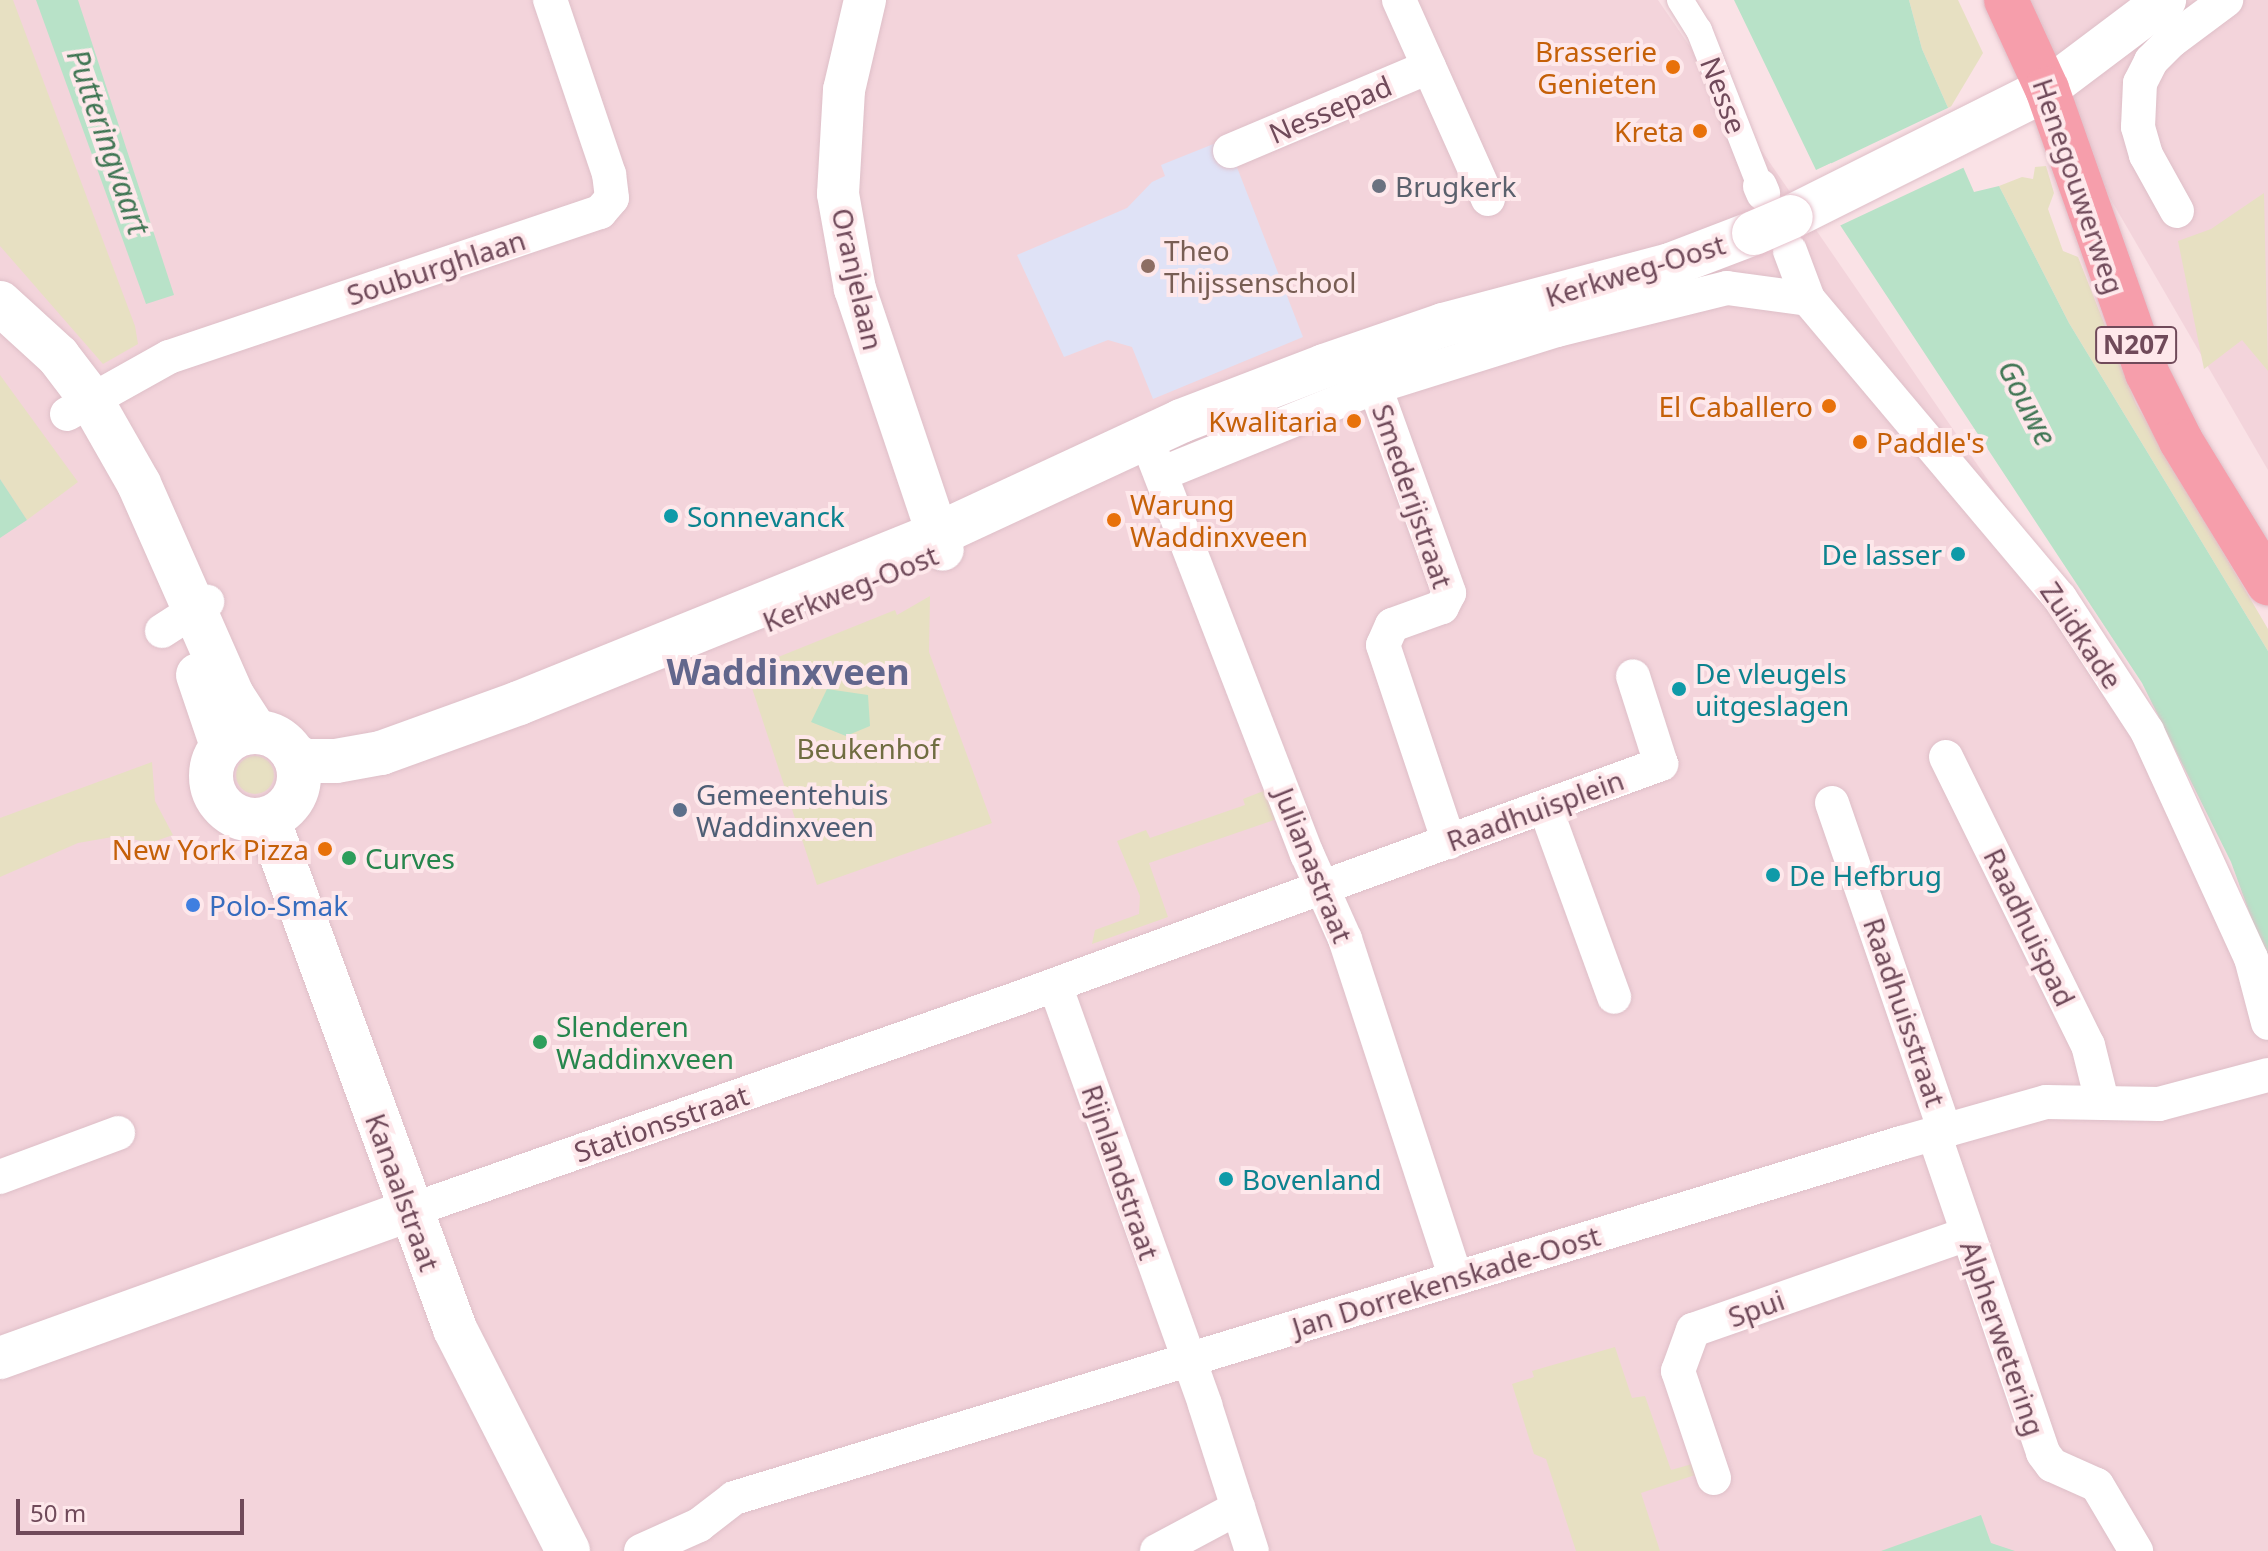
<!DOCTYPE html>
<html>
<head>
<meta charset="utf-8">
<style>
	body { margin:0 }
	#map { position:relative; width:2268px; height:1551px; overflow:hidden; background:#fae2e6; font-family:"Noto Sans",sans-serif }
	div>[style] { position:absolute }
	.residential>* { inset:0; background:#f3d4db }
	.education>* { inset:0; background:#dfe2f6 }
	.green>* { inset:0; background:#e7e0c2 }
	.round { border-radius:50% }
	.water>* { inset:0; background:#b8e2c8 }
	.pier>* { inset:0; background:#fae2e6 }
	.roads { filter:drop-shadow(0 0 2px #debfc8) drop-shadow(0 0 2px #debfc8) }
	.pedestrian>* { height:26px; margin:-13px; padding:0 13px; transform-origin:13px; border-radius:13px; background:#fff }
	.minor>* { height:34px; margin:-17px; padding:0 17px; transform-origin:17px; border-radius:17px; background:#fff }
	.tertiary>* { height:42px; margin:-21px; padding:0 21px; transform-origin:21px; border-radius:21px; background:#fff }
	.secondary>* { height:44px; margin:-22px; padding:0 22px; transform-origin:22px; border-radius:22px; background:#fff }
	.secondary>.ring { margin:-22px; padding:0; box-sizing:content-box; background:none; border:44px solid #fff; border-radius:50% }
	.primary>* { height:44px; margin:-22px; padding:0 22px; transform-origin:22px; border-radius:22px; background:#f69eab }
	.bridges { filter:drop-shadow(0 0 2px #e5bfca) drop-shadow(0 0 2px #e5bfca) }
	.secondary-bridge>* { height:44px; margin:-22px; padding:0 22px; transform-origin:22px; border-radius:22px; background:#fff }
	.dots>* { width:22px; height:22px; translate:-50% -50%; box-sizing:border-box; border:4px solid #fee8eb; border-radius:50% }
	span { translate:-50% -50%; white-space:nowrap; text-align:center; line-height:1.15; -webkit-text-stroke:8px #fee8eb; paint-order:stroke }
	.shield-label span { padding:2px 6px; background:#fee8eb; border:2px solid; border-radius:6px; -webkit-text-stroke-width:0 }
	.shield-label { font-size:26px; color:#704a5a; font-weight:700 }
	.food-label { font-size:28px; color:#c56008 }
	.right { translate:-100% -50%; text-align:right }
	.left { translate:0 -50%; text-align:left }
	.street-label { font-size:28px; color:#704a5a }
	.worship-label { font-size:28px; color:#5b616d }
	.education-label { font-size:28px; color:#785e54 }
	.culture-label { font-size:28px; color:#0d838f }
	.park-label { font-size:28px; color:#706d41 }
	.service-label { font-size:28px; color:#4e5e75 }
	.leisure-label { font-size:28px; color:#27864d }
	.shop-label { font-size:28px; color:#366cbe }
	.water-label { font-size:30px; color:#407654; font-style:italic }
	.district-label { font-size:36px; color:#62668c; font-weight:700 }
	.scale { position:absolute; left:16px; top:1499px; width:228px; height:36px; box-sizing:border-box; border:4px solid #704a5a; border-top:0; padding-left:10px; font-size:24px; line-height:28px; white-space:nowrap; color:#704a5a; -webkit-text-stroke:6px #fee8eb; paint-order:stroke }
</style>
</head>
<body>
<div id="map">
	<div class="residential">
		<div style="clip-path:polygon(0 0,1658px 0,2080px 614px,2268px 1015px,2268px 1551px,0 1551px)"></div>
		<div style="clip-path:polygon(1995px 0,2268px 0,2268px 470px)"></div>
	</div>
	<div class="education">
		<div style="clip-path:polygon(1226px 139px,1303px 337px,1153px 399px,1132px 347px,1108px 340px,1064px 357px,1017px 255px,1127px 208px,1152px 182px,1165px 176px,1161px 165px)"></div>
	</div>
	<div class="green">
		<div style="clip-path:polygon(0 0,13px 0,135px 326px,138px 344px,103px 364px,0 246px)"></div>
		<div style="clip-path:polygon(1909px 0,1958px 0,1983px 53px,1949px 110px,1922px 49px)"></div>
		<div style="clip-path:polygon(2046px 166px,2054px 193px,2048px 209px,2063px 251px,2078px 257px,2136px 404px,2268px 629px,2268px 651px,2069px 323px,1999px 186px,2022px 177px,2033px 179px,2035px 167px)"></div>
		<div style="clip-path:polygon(2264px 193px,2268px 371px,2242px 340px,2204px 369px,2178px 241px,2211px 229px)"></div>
		<div style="clip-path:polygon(0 375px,78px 482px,27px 520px,0 479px)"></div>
		<div style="clip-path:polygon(930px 596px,929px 652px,992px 823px,817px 885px,746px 670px,895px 610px,897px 615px)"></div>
		<div class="round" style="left:236px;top:756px;width:38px;height:38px"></div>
		<div style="clip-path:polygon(152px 762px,155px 801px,173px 835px,150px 843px,118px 836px,78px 843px,0 877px,0 818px)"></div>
		<div style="clip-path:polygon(1266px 790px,1277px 819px,1149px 863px,1168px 917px,1092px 944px,1095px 930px,1139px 914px,1140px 896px,1117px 841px,1146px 830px,1150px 838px,1245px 805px,1243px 799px)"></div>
		<div style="clip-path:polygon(1615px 1347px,1632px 1398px,1645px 1396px,1671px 1470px,1692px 1464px,1695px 1475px,1641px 1493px,1660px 1551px,1576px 1551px,1546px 1459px,1534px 1454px,1512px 1384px,1534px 1377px,1532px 1371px)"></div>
	</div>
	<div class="water">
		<div style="clip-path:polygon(36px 0,78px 0,174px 295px,146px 304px)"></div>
		<div style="clip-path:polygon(1734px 0,1909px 0,1922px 49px,1949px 110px,1940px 114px,1974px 192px,1999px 186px,2069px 323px,2268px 651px,2268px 964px,2231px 862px,2142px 683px,1840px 225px,1855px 217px,1831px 163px,1816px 170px)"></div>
		<div style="clip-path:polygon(0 479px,27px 520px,0 538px)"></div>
		<div style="clip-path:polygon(827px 689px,868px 695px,870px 726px,846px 736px,811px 722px)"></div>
		<div style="clip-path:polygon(1981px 1515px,1991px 1543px,2015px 1551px,1881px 1551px)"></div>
	</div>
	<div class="pier">
		<div style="clip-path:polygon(1952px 106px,1945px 116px,1967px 166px,1837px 227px,1837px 221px,1853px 214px,1830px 168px,1813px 172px)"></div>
	</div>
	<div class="roads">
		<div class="pedestrian">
			<div style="left:1680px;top:0;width:36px;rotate:58deg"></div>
			<div style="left:1699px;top:30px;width:168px;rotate:68.6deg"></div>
		</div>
		<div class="minor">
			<div style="left:1399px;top:0;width:218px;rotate:65.9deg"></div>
			<div style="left:1230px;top:151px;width:216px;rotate:-22.9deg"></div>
			<div style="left:1760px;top:186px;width:8px;rotate:67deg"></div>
			<div style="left:2177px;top:211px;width:64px;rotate:-119deg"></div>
			<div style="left:2146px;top:155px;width:29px;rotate:-106deg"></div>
			<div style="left:2138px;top:127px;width:44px;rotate:-87.4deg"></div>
			<div style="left:2140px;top:83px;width:25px;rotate:-63deg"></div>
			<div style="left:2151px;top:61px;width:28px;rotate:-45deg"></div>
			<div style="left:2171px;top:41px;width:69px;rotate:-36.7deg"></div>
			<div style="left:1790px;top:251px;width:51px;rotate:69.4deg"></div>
			<div style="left:1808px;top:299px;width:391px;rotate:49.9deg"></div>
			<div style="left:2060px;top:598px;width:159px;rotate:56.8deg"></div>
			<div style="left:2147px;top:731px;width:250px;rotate:65.4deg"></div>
			<div style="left:2251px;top:958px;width:67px;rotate:75.3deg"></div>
			<div style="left:1375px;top:387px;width:219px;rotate:70.2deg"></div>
			<div style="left:1449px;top:593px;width:16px;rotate:117deg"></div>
			<div style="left:1442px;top:607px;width:53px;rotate:160.2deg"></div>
			<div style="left:1392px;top:625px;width:22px;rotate:114deg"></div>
			<div style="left:1383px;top:645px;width:208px;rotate:71.5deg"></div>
			<div style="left:67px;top:414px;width:117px;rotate:-29.2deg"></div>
			<div style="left:169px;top:357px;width:455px;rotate:-18.6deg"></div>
			<div style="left:600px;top:212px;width:18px;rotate:-49deg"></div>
			<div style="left:612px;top:198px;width:24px;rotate:-97deg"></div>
			<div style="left:609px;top:174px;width:184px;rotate:-108.7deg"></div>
			<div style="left:1154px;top:458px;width:425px;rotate:68.9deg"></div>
			<div style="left:1307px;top:854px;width:93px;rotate:65.9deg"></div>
			<div style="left:1345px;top:939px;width:357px;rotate:71.9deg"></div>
			<div style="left:1163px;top:473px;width:229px;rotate:-22.1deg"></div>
			<div style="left:1375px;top:387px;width:191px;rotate:-17.4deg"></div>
			<div style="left:1557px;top:330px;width:175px;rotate:-13.9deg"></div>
			<div style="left:1727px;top:288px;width:82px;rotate:7.7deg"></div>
			<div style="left:162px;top:631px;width:54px;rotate:-32.8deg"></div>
			<div style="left:1946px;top:757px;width:321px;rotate:63.8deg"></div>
			<div style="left:2088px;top:1045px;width:58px;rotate:76deg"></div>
			<div style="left:1832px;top:803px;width:348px;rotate:71deg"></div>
			<div style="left:1545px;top:807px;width:202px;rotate:70deg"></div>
			<div style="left:1055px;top:985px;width:446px;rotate:70.3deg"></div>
			<div style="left:1205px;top:1405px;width:153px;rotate:72.2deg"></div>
			<div style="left:1934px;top:1134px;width:337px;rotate:71.1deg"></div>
			<div style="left:2043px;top:1453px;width:15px;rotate:53deg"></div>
			<div style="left:2052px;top:1465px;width:49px;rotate:24deg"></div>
			<div style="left:2097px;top:1485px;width:77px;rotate:59.4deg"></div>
			<div style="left:0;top:1177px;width:126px;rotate:-20.4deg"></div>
			<div style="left:409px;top:1211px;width:640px;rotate:-19.26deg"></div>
			<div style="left:1013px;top:1000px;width:690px;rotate:-20.01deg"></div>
			<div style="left:1661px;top:764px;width:92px;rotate:-107.7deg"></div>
			<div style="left:1714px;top:1478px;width:113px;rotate:-108.6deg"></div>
			<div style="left:1678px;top:1371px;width:44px;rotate:-69.9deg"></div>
			<div style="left:1693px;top:1330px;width:290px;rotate:-19.3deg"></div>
			<div style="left:641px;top:1551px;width:64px;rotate:-24.1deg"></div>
			<div style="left:699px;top:1525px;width:44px;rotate:-37.6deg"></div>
			<div style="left:734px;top:1498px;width:1220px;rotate:-16.92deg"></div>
			<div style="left:1901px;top:1143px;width:151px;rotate:-15.8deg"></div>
			<div style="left:2046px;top:1102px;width:113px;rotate:1deg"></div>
			<div style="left:2159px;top:1104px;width:113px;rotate:-14.9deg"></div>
			<div style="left:1157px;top:1551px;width:92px;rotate:-28deg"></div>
		</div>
		<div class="tertiary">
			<div style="left:865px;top:0;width:92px;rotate:103.1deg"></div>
			<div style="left:844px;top:90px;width:104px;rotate:93.3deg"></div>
			<div style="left:838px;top:194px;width:97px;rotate:79.9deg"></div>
			<div style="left:855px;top:289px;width:275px;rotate:71.4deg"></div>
			<div style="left:2047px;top:89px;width:148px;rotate:-37deg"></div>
			<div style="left:0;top:1358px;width:435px;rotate:-19.8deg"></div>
		</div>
		<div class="secondary">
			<div style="left:1791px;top:217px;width:286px;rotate:-26.6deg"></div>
			<div style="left:0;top:303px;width:79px;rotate:42.4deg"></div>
			<div style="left:58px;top:356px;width:53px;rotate:52.7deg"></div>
			<div style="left:90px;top:398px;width:99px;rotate:60.3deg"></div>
			<div style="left:139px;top:484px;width:231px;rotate:66.2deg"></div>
			<div style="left:232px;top:695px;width:44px;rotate:57deg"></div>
			<div style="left:198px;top:675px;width:75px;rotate:71.3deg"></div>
			<div class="ring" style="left:211px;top:732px;width:44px;height:44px"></div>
			<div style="left:294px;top:755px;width:13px;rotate:27deg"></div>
			<div style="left:306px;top:761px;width:30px"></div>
			<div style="left:336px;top:761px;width:46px;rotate:-10.1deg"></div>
			<div style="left:381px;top:753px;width:147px;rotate:-19.9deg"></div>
			<div style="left:519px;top:703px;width:452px;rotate:-22deg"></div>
			<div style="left:938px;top:534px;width:268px;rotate:-24.9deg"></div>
			<div style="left:1181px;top:421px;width:153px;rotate:-21deg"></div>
			<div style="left:1324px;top:366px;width:126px;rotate:-19deg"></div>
			<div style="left:1443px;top:325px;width:235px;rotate:-14.8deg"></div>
			<div style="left:1670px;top:265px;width:90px;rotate:-20.9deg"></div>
			<div style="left:268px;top:819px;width:543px;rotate:69.86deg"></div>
			<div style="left:455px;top:1329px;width:249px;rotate:63deg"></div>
		</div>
		<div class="primary">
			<div style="left:2006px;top:0;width:98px;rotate:65.3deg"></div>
			<div style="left:2047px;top:89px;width:301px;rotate:70.6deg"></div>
			<div style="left:2147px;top:373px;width:76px;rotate:63.4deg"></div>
			<div style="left:2181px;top:441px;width:167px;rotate:58.5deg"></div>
		</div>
	</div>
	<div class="bridges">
		<div class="secondary-bridge">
			<div style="left:1754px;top:233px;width:40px;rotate:-23.4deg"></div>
		</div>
	</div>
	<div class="dots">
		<div style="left:1673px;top:67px;background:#e8710a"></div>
		<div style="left:1700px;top:131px;background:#e8710a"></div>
		<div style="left:1379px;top:186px;background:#6b7280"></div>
		<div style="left:1148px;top:266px;background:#8d6e63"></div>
		<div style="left:1829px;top:406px;background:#e8710a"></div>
		<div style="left:1354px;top:421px;background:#e8710a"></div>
		<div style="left:1860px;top:442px;background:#e8710a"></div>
		<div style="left:671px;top:516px;background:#0f9aa8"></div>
		<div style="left:1114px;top:520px;background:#e8710a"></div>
		<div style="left:1958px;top:554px;background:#0f9aa8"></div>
		<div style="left:1679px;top:689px;background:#0f9aa8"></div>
		<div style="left:680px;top:810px;background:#5c6f8a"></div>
		<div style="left:325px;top:849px;background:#e8710a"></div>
		<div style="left:349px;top:858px;background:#2e9e5b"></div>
		<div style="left:1773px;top:875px;background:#0f9aa8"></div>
		<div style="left:193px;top:905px;background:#3f7fe0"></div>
		<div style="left:540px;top:1042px;background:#2e9e5b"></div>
		<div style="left:1226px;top:1179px;background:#0f9aa8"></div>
	</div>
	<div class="shield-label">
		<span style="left:2136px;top:345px">N207</span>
	</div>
	<div class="food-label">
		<span class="right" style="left:1657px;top:67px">Brasserie<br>Genieten</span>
		<span class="right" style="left:1684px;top:131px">Kreta</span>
		<span class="right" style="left:1813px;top:406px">El Caballero</span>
		<span class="right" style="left:1338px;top:421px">Kwalitaria</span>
		<span class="left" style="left:1876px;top:442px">Paddle's</span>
		<span class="left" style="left:1130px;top:520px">Warung<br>Waddinxveen</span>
		<span class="right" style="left:309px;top:849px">New York Pizza</span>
	</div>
	<div class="street-label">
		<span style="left:1724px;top:95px;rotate:69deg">Nesse</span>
		<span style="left:1330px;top:109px;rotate:-23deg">Nessepad</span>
		<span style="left:2079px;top:186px;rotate:71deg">Henegouwerweg</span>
		<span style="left:436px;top:267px;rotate:-18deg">Souburghlaan</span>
		<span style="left:1635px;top:270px;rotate:-17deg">Kerkweg-Oost</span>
		<span style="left:858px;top:279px;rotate:77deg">Oranjelaan</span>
		<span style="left:1413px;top:496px;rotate:71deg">Smederijstraat</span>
		<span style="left:850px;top:588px;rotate:-22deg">Kerkweg-Oost</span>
		<span style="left:2082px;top:635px;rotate:56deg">Zuidkade</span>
		<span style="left:1535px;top:810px;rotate:-20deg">Raadhuisplein</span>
		<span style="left:1314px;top:865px;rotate:68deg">Julianastraat</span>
		<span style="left:2030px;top:927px;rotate:64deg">Raadhuispad</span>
		<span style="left:1905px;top:1012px;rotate:71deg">Raadhuisstraat</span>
		<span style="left:661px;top:1123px;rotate:-19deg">Stationsstraat</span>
		<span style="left:1121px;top:1172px;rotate:71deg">Rijnlandstraat</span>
		<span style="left:403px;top:1192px;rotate:70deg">Kanaalstraat</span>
		<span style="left:1446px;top:1281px;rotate:-17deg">Jan Dorrekenskade-Oost</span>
		<span style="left:1756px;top:1308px;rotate:-20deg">Spui</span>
		<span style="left:2003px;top:1338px;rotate:71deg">Alpherwetering</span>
	</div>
	<div class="worship-label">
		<span class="left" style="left:1395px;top:186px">Brugkerk</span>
	</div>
	<div class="education-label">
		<span class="left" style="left:1164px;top:266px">Theo<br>Thijssenschool</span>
	</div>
	<div class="culture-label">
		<span class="left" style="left:687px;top:516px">Sonnevanck</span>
		<span class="right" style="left:1942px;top:554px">De lasser</span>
		<span class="left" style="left:1695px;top:689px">De vleugels<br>uitgeslagen</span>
		<span class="left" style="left:1789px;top:875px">De Hefbrug</span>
		<span class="left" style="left:1242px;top:1179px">Bovenland</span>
	</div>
	<div class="park-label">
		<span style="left:868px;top:748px">Beukenhof</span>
	</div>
	<div class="service-label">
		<span class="left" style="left:696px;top:810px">Gemeentehuis<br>Waddinxveen</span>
	</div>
	<div class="leisure-label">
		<span class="left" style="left:365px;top:858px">Curves</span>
		<span class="left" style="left:556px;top:1042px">Slenderen<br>Waddinxveen</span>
	</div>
	<div class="shop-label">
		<span class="left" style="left:209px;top:905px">Polo-Smak</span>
	</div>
	<div class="water-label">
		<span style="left:108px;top:142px;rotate:71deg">Putteringvaart</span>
		<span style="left:2027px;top:403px;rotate:63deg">Gouwe</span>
	</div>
	<div class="district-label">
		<span style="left:788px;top:672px">Waddinxveen</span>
	</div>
	<div class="scale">50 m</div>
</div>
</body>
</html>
